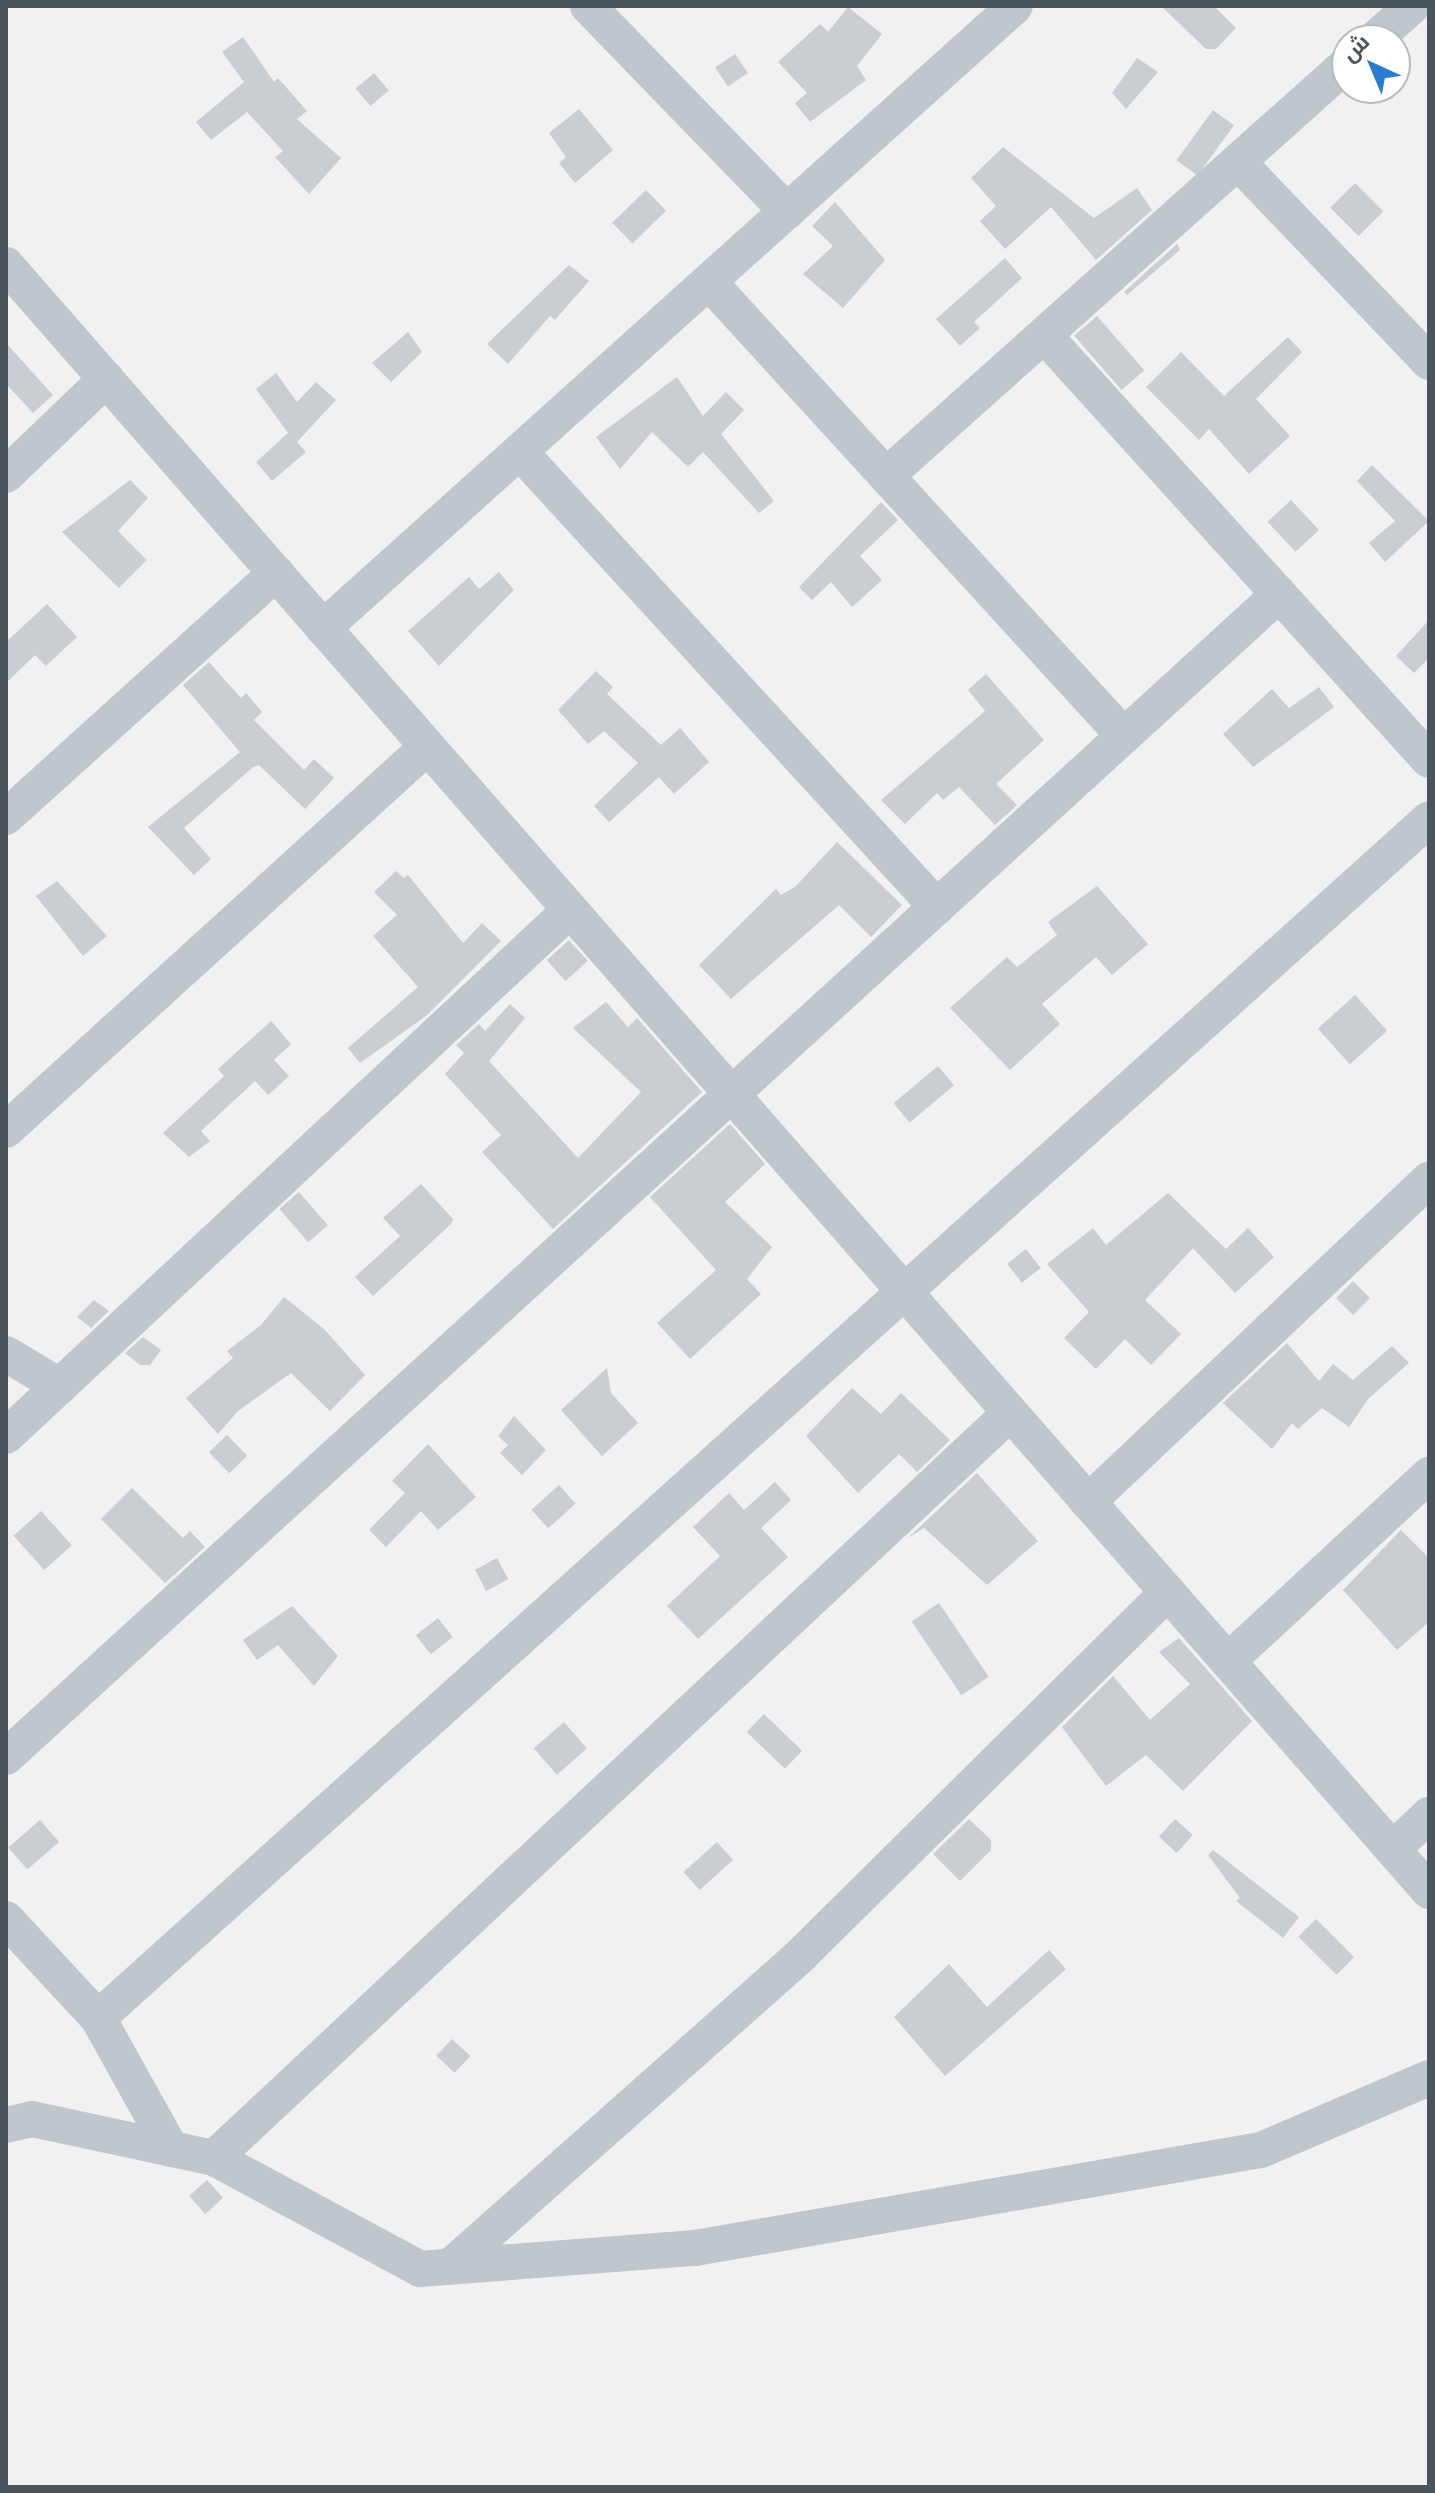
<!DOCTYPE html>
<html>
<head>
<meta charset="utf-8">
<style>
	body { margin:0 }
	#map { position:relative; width:1435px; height:2493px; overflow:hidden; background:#f2f0f0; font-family:"Fira Sans",Cairo,sans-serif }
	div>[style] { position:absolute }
	.building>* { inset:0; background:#cacdd2; transform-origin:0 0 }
	.street>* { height:36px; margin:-18px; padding:0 18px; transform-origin:18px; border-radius:18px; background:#bfc7cd }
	span { translate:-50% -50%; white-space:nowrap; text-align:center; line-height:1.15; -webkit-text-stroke:7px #fff; paint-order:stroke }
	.frame { position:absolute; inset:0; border:8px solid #49545b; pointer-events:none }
	.north { position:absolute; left:1331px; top:24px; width:80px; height:80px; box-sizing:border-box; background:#fff; border:2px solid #b6bbbd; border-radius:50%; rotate:316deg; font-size:22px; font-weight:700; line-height:32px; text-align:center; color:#49545b }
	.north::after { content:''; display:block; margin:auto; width:28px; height:36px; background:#2a7cd1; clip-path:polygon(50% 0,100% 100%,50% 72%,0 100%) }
</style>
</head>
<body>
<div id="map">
	<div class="building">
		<div style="clip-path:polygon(1161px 6px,1214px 6px,1236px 28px,1216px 49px,1206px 49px)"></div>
		<div style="clip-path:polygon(848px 7px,882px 34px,857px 66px,866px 80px,810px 122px,795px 103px,807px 93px,778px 62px,820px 24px,828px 32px)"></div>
		<div style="clip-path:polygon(243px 37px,274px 82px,278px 78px,307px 111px,297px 119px,341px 158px,309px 194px,275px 157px,283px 151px,247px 112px,211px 140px,196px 122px,244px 82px,222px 52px)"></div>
		<div style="left:735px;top:54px;width:23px;height:24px;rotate:56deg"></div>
		<div style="clip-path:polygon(1137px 58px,1158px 72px,1126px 109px,1112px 93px)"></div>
		<div style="left:374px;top:73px;width:23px;height:24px;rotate:50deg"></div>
		<div style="clip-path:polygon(579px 109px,613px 150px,575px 183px,559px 163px,566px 157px,549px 133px)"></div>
		<div style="left:1213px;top:110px;width:26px;height:62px;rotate:36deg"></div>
		<div style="clip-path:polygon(1003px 147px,1094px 218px,1137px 188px,1152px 210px,1096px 260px,1051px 207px,1005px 249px,980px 221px,996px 206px,971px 178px)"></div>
		<div style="left:1355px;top:183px;width:40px;height:35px;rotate:45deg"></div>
		<div style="left:646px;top:190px;width:29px;height:47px;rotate:46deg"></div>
		<div style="clip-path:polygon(835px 202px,885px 260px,843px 308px,803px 274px,833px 246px,812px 226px)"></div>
		<div style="clip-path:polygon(1177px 244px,1180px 250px,1127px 295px,1124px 292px)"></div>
		<div style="clip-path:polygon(1005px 258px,1022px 278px,974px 322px,980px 328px,960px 346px,936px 319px)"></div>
		<div style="clip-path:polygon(569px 265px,589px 281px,555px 320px,550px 316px,508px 364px,487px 344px)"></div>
		<div style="left:1097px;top:316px;width:72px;height:30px;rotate:49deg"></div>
		<div style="clip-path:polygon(408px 332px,422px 352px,391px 382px,372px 363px)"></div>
		<div style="clip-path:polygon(1288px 337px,1302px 352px,1256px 399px,1290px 436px,1249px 474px,1209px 429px,1199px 440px,1146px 387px,1181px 352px,1224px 396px)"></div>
		<div style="clip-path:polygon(6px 343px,53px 395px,33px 413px,6px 384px)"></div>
		<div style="clip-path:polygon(276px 373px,297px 402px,316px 382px,336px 400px,297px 442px,306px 452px,272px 481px,256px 462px,288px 433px,256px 389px)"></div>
		<div style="clip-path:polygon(677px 377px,703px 416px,726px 392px,744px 410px,721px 434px,774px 501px,759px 513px,703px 452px,688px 467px,652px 432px,620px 469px,596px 437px)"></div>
		<div style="clip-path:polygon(1372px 465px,1429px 521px,1385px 562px,1369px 543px,1395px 521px,1357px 481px)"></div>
		<div style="clip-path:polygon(130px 480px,148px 498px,118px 531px,147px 560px,119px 588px,62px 532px)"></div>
		<div style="left:1291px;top:500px;width:41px;height:32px;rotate:47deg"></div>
		<div style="clip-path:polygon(881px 502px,898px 520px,860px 556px,882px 580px,852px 607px,831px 582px,812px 600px,799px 587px)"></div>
		<div style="clip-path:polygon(499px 572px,514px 590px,439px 666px,408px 631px,469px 577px,479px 589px)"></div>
		<div style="clip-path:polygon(47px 604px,77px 637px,46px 666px,35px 655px,6px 683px,6px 642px)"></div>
		<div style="clip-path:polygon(1429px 620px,1429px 658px,1414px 673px,1396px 656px)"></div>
		<div style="clip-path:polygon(209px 662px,241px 698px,246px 693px,262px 712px,254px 720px,304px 770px,314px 759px,334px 778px,305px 809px,259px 765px,253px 767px,184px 828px,211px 859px,194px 875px,148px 827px,240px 752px,183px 685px)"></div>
		<div style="clip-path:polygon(596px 671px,613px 687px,607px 694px,661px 745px,680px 728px,709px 762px,674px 794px,659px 777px,609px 822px,594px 806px,638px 763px,604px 731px,588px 744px,558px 710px)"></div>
		<div style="clip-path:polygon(986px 674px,1044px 740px,996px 784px,1017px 805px,995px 825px,959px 787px,943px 800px,937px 793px,905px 824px,881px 800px,985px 711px,968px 690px)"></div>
		<div style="clip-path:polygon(1319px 687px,1334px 707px,1253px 767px,1223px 734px,1272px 689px,1289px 708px)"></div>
		<div style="clip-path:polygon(837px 842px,902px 905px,871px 937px,839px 905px,731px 999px,699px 965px,776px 889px,781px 895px,795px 887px)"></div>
		<div style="clip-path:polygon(396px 871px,404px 878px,408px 875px,463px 943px,482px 923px,501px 941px,426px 1016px,360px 1063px,348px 1048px,418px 987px,373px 936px,397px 915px,374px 892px)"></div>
		<div style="clip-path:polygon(57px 881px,107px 936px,83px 956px,36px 896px)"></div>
		<div style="clip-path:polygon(1097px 886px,1148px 944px,1112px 975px,1096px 957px,1042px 1004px,1060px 1024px,1010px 1070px,950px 1008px,1007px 957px,1017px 967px,1057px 935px,1048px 922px)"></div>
		<div style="left:569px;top:940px;width:28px;height:30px;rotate:48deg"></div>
		<div style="left:1355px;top:995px;width:48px;height:50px;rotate:48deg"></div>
		<div style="clip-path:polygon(606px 1002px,628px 1027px,637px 1018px,702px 1092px,553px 1229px,482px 1152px,501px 1135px,445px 1074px,464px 1053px,456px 1045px,479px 1024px,485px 1031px,510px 1004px,525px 1018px,489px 1061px,578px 1158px,641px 1092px,573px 1028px)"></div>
		<div style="clip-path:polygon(271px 1021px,291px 1044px,274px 1060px,289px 1076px,268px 1095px,255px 1081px,201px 1131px,210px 1141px,189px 1157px,163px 1133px,224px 1076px,218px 1069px)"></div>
		<div style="left:938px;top:1066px;width:25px;height:58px;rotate:50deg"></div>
		<div style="clip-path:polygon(730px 1124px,765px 1164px,725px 1202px,772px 1247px,747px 1279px,761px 1294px,690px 1359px,657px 1323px,716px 1270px,650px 1197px)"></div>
		<div style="clip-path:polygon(421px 1184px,453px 1219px,451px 1224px,373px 1296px,355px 1277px,400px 1236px,383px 1218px)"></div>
		<div style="left:299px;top:1192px;width:44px;height:26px;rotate:49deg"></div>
		<div style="clip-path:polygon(1168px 1193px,1226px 1249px,1248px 1228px,1274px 1257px,1235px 1293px,1193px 1248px,1145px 1300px,1181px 1334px,1151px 1365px,1125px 1339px,1096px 1369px,1064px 1338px,1089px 1312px,1047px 1264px,1093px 1228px,1106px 1245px)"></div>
		<div style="left:1026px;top:1249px;width:24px;height:24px;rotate:52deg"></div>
		<div style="left:1353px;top:1281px;width:24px;height:24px;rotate:45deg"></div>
		<div style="clip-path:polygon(284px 1297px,325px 1330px,365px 1375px,330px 1411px,291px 1373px,238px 1411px,218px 1434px,186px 1398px,233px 1358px,227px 1351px,261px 1325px)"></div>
		<div style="clip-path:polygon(94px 1300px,109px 1311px,91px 1328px,77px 1317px)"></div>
		<div style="clip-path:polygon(143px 1337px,161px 1350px,150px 1365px,140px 1365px,125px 1353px)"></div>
		<div style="clip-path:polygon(1287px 1343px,1319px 1381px,1333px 1364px,1353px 1380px,1392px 1346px,1409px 1363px,1369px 1398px,1349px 1427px,1322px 1408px,1298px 1429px,1292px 1423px,1272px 1449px,1223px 1403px)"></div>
		<div style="clip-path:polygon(607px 1368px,611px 1393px,638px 1423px,602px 1456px,561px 1410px)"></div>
		<div style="clip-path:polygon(852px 1388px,881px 1414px,901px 1393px,950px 1440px,917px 1472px,899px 1454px,858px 1493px,806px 1436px)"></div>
		<div style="clip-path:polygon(514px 1416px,546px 1450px,522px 1475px,500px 1453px,508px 1445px,498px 1436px)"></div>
		<div style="left:227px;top:1435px;width:29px;height:25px;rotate:46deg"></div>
		<div style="clip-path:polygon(428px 1444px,476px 1497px,438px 1530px,421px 1511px,386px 1547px,369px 1530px,405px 1493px,392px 1481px)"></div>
		<div style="clip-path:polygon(977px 1473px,1038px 1541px,987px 1585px,924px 1528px,908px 1538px)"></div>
		<div style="clip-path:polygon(775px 1482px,791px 1500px,761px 1528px,788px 1557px,698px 1639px,667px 1606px,720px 1556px,693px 1527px,729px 1493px,744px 1510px)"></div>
		<div style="left:559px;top:1485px;width:25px;height:37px;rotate:48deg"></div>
		<div style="clip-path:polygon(132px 1488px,183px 1538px,190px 1531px,205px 1547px,165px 1583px,101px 1519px)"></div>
		<div style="left:41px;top:1511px;width:46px;height:37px;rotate:48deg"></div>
		<div style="clip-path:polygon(1401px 1530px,1429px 1558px,1429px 1622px,1397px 1650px,1343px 1590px)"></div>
		<div style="left:497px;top:1558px;width:24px;height:25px;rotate:62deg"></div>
		<div style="left:939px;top:1603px;width:89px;height:33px;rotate:56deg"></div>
		<div style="clip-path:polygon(292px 1606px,338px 1656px,314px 1686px,278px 1645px,257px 1660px,243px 1640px)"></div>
		<div style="left:438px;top:1618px;width:24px;height:28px;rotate:52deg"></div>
		<div style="clip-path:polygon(1179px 1638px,1252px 1721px,1183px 1791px,1146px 1755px,1106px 1786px,1062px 1727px,1113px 1676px,1150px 1720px,1190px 1684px,1159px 1652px)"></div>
		<div style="left:764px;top:1714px;width:53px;height:25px;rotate:44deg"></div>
		<div style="left:564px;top:1722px;width:35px;height:40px;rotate:49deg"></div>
		<div style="clip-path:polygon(969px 1819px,991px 1840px,991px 1850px,960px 1881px,933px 1854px)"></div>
		<div style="left:1175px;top:1819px;width:24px;height:24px;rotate:42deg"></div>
		<div style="left:40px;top:1820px;width:29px;height:42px;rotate:49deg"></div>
		<div style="left:717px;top:1842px;width:24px;height:45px;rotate:48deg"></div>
		<div style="clip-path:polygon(1213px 1850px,1299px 1917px,1283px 1938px,1236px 1901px,1240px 1898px,1208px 1855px)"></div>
		<div style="left:1316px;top:1919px;width:54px;height:25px;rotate:45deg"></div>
		<div style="clip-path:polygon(1049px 1950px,1066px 1969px,945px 2076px,894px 2017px,949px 1964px,987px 2007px)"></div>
		<div style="left:452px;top:2039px;width:25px;height:23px;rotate:43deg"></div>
		<div style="left:207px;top:2180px;width:24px;height:24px;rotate:48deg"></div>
	</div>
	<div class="street">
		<div style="left:588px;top:6px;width:286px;rotate:45.9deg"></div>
		<div style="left:1374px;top:40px;width:51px;rotate:-41.8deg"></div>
		<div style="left:1238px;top:162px;width:277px;rotate:46.3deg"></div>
		<div style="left:6px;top:265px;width:2161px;rotate:48.81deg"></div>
		<div style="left:709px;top:282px;width:615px;rotate:47.57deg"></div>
		<div style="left:1044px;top:335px;width:573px;rotate:47.83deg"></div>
		<div style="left:520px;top:452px;width:617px;rotate:47.5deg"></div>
		<div style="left:6px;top:475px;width:139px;rotate:-43.8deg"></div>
		<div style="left:886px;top:476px;width:618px;rotate:-41.79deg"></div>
		<div style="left:323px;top:628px;width:930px;rotate:-41.95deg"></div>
		<div style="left:6px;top:817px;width:364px;rotate:-42.1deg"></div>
		<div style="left:6px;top:1130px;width:569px;rotate:-42.29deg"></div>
		<div style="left:6px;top:1354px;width:63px;rotate:30.7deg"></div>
		<div style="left:6px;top:1436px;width:771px;rotate:-43deg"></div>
		<div style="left:1088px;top:1502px;width:469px;rotate:-43.4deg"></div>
		<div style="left:1228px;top:1661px;width:274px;rotate:-42.8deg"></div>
		<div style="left:6px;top:1757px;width:1724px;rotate:-42.41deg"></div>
		<div style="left:1393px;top:1849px;width:50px;rotate:-43.4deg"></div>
		<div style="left:6px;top:1919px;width:135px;rotate:47.1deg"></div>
		<div style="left:98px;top:2018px;width:1791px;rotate:-42.01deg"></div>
		<div style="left:98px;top:2018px;width:150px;rotate:60.9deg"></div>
		<div style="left:6px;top:2125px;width:27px;rotate:-13deg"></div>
		<div style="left:32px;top:2119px;width:186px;rotate:12.1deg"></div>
		<div style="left:214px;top:2158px;width:234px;rotate:28.3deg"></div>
		<div style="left:420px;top:2269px;width:276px;rotate:-4.4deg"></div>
		<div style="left:695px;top:2248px;width:574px;rotate:-9.82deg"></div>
		<div style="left:1261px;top:2150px;width:183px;rotate:-23.2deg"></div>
		<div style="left:214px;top:2158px;width:1090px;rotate:-43.1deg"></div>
		<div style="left:451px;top:2266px;width:468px;rotate:-41.6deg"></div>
		<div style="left:801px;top:1955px;width:516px;rotate:-44.69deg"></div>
	</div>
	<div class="frame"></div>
	<div class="north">ش</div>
</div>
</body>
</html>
